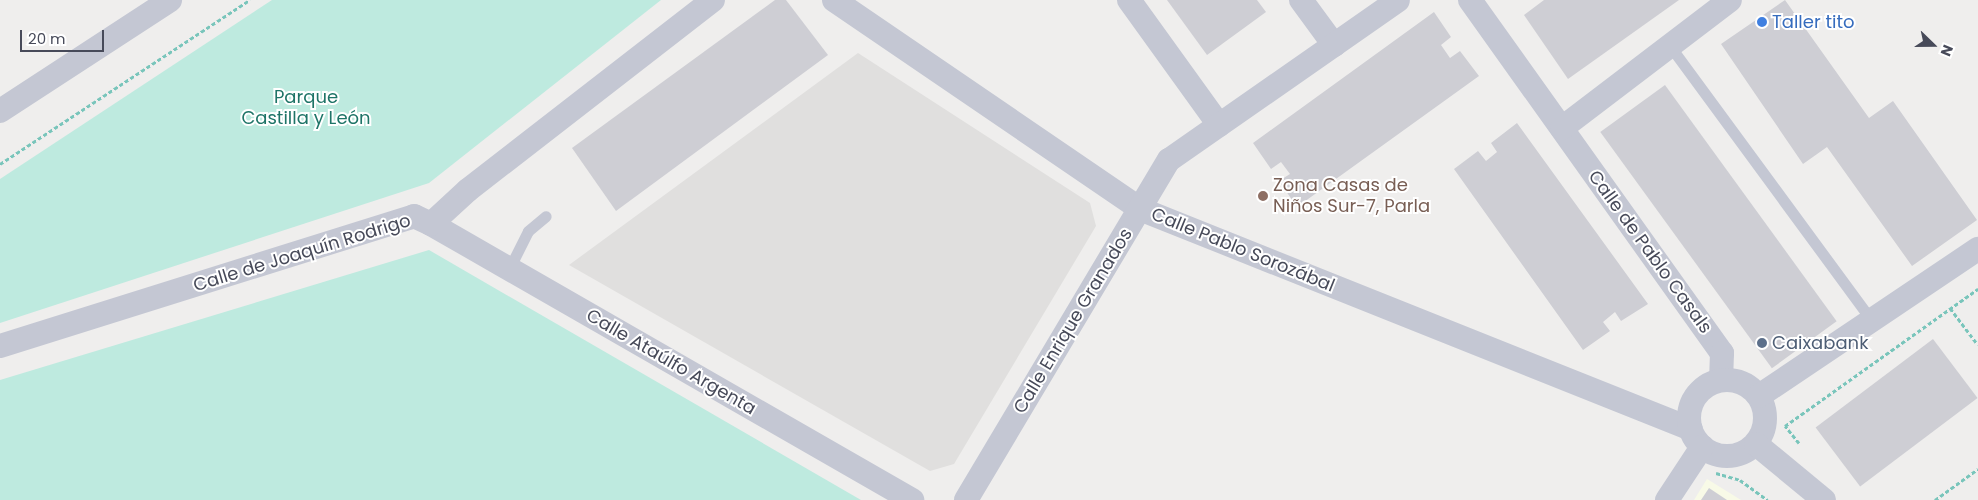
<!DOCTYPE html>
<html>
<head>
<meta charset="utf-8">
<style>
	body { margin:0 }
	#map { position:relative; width:1978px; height:500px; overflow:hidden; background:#efeeed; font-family:Poppins,sans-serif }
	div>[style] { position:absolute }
	.commercial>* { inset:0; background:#f8fae7 }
	.education>* { inset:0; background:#e0dfde }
	.green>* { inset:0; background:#beeadf }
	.building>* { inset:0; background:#ceced4; transform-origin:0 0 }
	.path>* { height:3px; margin-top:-1.5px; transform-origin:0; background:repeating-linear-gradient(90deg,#79c5bb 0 4px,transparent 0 6.5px) }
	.service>* { height:11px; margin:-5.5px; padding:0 5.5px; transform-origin:5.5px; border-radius:5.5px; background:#c4c7d3 }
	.minor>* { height:24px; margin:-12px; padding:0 12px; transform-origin:12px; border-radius:12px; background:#c4c7d3 }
	.minor>.ring { margin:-12px; padding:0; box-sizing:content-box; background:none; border:24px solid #c4c7d3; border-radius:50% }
	.dots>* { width:14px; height:14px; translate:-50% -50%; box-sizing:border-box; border:2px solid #fff; border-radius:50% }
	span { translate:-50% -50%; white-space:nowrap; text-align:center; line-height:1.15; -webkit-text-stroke:4px #fff; paint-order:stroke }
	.shop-label { font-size:18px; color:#366cbe }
	.left { translate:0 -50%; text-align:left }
	.park-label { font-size:18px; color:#1e7467 }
	.education-label { font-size:18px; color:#785e54 }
	.street-label { font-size:18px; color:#474a59 }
	.service-label { font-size:18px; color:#4e5e75 }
	.north { position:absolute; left:1908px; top:20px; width:50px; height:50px; -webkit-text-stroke:4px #fff; paint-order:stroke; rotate:112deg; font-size:14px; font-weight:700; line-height:20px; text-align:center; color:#474a59 }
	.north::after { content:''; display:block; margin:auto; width:18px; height:22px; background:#474a59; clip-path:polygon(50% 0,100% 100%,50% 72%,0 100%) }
	.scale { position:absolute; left:20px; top:30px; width:84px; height:22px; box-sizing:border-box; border:2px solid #474a59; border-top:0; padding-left:6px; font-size:15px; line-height:18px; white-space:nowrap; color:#474a59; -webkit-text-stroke:4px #fff; paint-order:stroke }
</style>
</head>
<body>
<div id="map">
	<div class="commercial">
		<div style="clip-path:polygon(1707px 479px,1741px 500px,1694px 500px)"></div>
	</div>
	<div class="education">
		<div style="clip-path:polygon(858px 53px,1090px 203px,1096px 226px,954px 464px,930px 471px,569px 265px)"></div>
	</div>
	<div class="green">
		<div style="clip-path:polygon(272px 0,661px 0,429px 183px,0 323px,0 179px)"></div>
		<div style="clip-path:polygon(429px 250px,861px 500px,0 500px,0 380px)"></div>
	</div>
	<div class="building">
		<div style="clip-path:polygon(775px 0,786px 0,828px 55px,616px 211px,572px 148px)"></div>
		<div style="clip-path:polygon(1167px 0,1257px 0,1266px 12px,1207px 55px)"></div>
		<div style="clip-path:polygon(1544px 0,1679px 0,1568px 79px,1524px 15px)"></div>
		<div style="clip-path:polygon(1785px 0,1869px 118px,1893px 101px,1977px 220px,1912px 266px,1827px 147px,1803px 164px,1721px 44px)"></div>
		<div style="clip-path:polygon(1434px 12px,1451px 37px,1441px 45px,1450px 58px,1460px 51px,1479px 76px,1297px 207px,1279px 181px,1290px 174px,1281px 162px,1271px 169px,1253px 143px)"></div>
		<div style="left:1665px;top:85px;width:292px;height:80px;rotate:54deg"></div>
		<div style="clip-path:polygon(1517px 123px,1648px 304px,1621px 321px,1615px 312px,1603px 322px,1610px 331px,1583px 350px,1454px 169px,1478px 151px,1486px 161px,1497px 152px,1491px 143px)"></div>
		<div style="left:1933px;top:339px;width:74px;height:147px;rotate:53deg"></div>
		<div style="clip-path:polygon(1709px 488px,1727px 500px,1701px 500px)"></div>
	</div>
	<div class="path">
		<div style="left:0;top:164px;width:299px;rotate:-33.3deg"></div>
		<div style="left:1950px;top:308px;width:46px;rotate:52.9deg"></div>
		<div style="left:1799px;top:443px;width:22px;rotate:-129deg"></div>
		<div style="left:1785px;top:426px;width:237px;rotate:-35.4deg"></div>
		<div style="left:1716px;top:473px;width:25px;rotate:16deg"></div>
		<div style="left:1740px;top:480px;width:34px;rotate:36deg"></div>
		<div style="left:1935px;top:500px;width:53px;rotate:-35.8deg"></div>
	</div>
	<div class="service">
		<div style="left:1670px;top:46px;width:340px;rotate:53.7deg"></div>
		<div style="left:509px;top:269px;width:42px;rotate:-63.4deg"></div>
		<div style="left:528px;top:231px;width:23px;rotate:-40deg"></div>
	</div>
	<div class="minor">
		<div style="left:834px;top:0;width:371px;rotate:34.3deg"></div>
		<div style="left:1140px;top:209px;width:593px;rotate:21.77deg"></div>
		<div style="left:1129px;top:0;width:154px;rotate:54.2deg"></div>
		<div style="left:1301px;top:0;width:56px;rotate:53.7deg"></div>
		<div style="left:1470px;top:0;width:434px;rotate:54.5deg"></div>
		<div style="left:1722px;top:353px;width:27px;rotate:92deg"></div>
		<div style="left:0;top:111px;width:203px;rotate:-33.1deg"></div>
		<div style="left:1562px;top:128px;width:211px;rotate:-37.3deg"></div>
		<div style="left:431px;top:224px;width:555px;rotate:29.85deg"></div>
		<div style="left:0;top:346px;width:434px;rotate:-17.4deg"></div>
		<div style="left:414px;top:216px;width:19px;rotate:25deg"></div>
		<div style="left:431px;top:224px;width:50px;rotate:-42.6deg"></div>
		<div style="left:468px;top:190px;width:310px;rotate:-37.8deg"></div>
		<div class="ring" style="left:1689px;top:380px;width:52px;height:52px"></div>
		<div style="left:1759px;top:396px;width:264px;rotate:-33.9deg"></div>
		<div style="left:1756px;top:444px;width:88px;rotate:39.5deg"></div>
		<div style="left:966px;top:500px;width:396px;rotate:-59.2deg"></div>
		<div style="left:1169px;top:160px;width:279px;rotate:-34.9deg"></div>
		<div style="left:1667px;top:500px;width:64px;rotate:-56.6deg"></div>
	</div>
	<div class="dots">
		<div style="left:1762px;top:22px;background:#3f7fe0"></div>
		<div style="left:1263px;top:196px;background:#8d6e63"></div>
		<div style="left:1762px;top:343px;background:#5c6f8a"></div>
	</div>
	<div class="shop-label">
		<span class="left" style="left:1772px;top:22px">Taller tito</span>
	</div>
	<div class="park-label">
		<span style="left:306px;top:108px">Parque<br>Castilla y León</span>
	</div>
	<div class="education-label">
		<span class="left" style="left:1273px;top:196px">Zona Casas de<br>Niños Sur-7, Parla</span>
	</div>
	<div class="street-label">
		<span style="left:1243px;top:250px;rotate:22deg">Calle Pablo Sorozábal</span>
		<span style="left:1650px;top:252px;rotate:54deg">Calle de Pablo Casals</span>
		<span style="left:302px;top:253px;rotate:-17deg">Calle de Joaquín Rodrigo</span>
		<span style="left:1073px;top:321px;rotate:-59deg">Calle Enrique Granados</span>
		<span style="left:671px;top:362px;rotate:30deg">Calle Ataúlfo Argenta</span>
	</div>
	<div class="service-label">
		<span class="left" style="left:1772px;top:343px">Caixabank</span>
	</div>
	<div class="north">N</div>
	<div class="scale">20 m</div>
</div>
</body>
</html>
